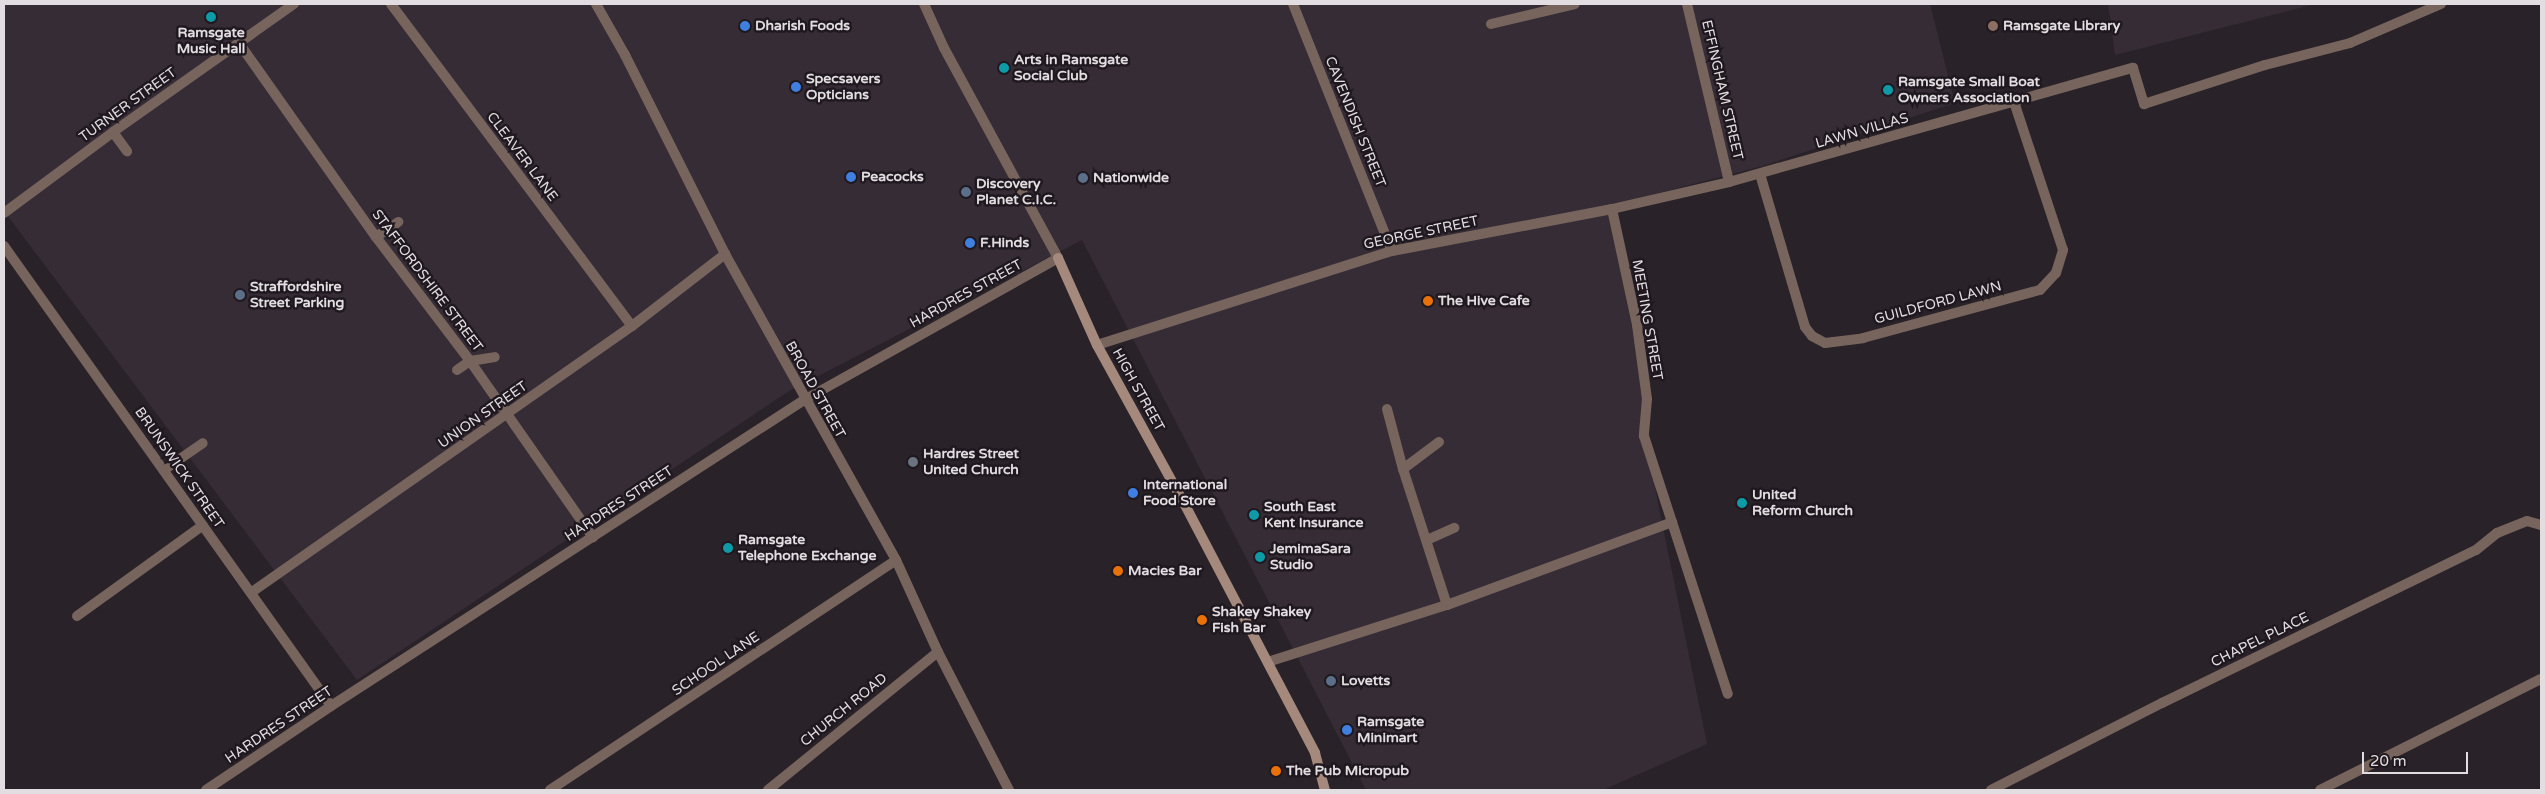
<!DOCTYPE html>
<html>
<head>
<meta charset="utf-8">
<style>
	body { margin:0 }
	#map { position:relative; width:2545px; height:794px; overflow:hidden; background:#292229; font-family:"Varela Round",sans-serif }
	div>[style] { position:absolute }
	.built>* { inset:0; background:#362c36 }
	.lane>* { height:10px; margin:-5px; padding:0 5px; transform-origin:5px; border-radius:5px; background:#77655d }
	.street>* { height:10px; margin:-5px; padding:0 5px; transform-origin:5px; border-radius:5px; background:#77655d }
	.secondary>* { height:10px; margin:-5px; padding:0 5px; transform-origin:5px; border-radius:5px; background:#a6897d }
	.dots>* { width:14px; height:14px; translate:-50% -50%; box-sizing:border-box; border:2px solid #1f191f; border-radius:50% }
	span { translate:-50% -50%; white-space:nowrap; text-align:center; line-height:1.15; -webkit-text-stroke:5px #1f191f; paint-order:stroke }
	.poi-label { font-size:14px; color:#e2dde1; font-weight:700 }
	.left { translate:0 -50%; text-align:left }
	.street-label { font-size:14px; color:#e2dde1 }
	.frame { position:absolute; inset:0; border:5px solid #e2dde1; pointer-events:none }
	.scale { position:absolute; left:2362px; top:752px; width:106px; height:22px; box-sizing:border-box; border:2px solid #e2dde1; border-top:0; padding-left:6px; font-size:15px; line-height:18px; white-space:nowrap; color:#e2dde1; -webkit-text-stroke:4px #1f191f; paint-order:stroke }
</style>
</head>
<body>
<div id="map">
	<div class="built">
		<div style="clip-path:polygon(4px 4px,1930px 4px,1955px 103px,1759px 167px,1616px 204px,1656px 493px,1707px 744px,1603px 790px,1366px 790px,1082px 240px,789px 391px,357px 680px,4px 211px)"></div>
		<div style="clip-path:polygon(2108px 4px,2315px 4px,2115px 55px)"></div>
	</div>
	<div class="lane">
		<div style="left:113px;top:132px;width:24px;rotate:54deg"></div>
		<div style="left:376px;top:237px;width:27px;rotate:-34deg"></div>
		<div style="left:457px;top:370px;width:16px;rotate:-35deg"></div>
		<div style="left:470px;top:361px;width:25px;rotate:-9deg"></div>
		<div style="left:1403px;top:469px;width:45px;rotate:-36.9deg"></div>
		<div style="left:164px;top:470px;width:47px;rotate:-34.7deg"></div>
		<div style="left:1427px;top:540px;width:30px;rotate:-24deg"></div>
		<div style="left:77px;top:616px;width:155px;rotate:-35.8deg"></div>
		<div style="left:2320px;top:790px;width:247px;rotate:-26.7deg"></div>
	</div>
	<div class="street">
		<div style="left:391px;top:4px;width:402px;rotate:53.2deg"></div>
		<div style="left:596px;top:4px;width:59px;rotate:60.4deg"></div>
		<div style="left:625px;top:55px;width:223px;rotate:63.3deg"></div>
		<div style="left:725px;top:254px;width:351px;rotate:60.8deg"></div>
		<div style="left:896px;top:560px;width:101px;rotate:65.5deg"></div>
		<div style="left:938px;top:652px;width:155px;rotate:62.8deg"></div>
		<div style="left:1293px;top:4px;width:266px;rotate:68.2deg"></div>
		<div style="left:1687px;top:4px;width:183px;rotate:76.7deg"></div>
		<div style="left:1491px;top:24px;width:86px;rotate:-13.4deg"></div>
		<div style="left:239px;top:43px;width:237px;rotate:54.8deg"></div>
		<div style="left:376px;top:237px;width:156px;rotate:52.8deg"></div>
		<div style="left:470px;top:361px;width:215px;rotate:55.1deg"></div>
		<div style="left:1760px;top:174px;width:159px;rotate:73.6deg"></div>
		<div style="left:1805px;top:327px;width:11px;rotate:52deg"></div>
		<div style="left:1812px;top:336px;width:15px;rotate:28deg"></div>
		<div style="left:1825px;top:343px;width:38px;rotate:-7deg"></div>
		<div style="left:1863px;top:338px;width:183px;rotate:-15.2deg"></div>
		<div style="left:2040px;top:290px;width:23px;rotate:-47deg"></div>
		<div style="left:2056px;top:273px;width:24px;rotate:-73deg"></div>
		<div style="left:2063px;top:250px;width:156px;rotate:-108.3deg"></div>
		<div style="left:1612px;top:209px;width:119px;rotate:77.8deg"></div>
		<div style="left:1637px;top:325px;width:75px;rotate:82.3deg"></div>
		<div style="left:1647px;top:399px;width:37px;rotate:95deg"></div>
		<div style="left:1644px;top:436px;width:271px;rotate:72deg"></div>
		<div style="left:4px;top:213px;width:136px;rotate:-36.6deg"></div>
		<div style="left:113px;top:132px;width:222px;rotate:-35.3deg"></div>
		<div style="left:4px;top:246px;width:564px;rotate:54.59deg"></div>
		<div style="left:1097px;top:345px;width:310px;rotate:-17.7deg"></div>
		<div style="left:1392px;top:251px;width:224px;rotate:-10.8deg"></div>
		<div style="left:1612px;top:209px;width:120px;rotate:-13deg"></div>
		<div style="left:1729px;top:182px;width:420px;rotate:-15.8deg"></div>
		<div style="left:2133px;top:68px;width:38px;rotate:73deg"></div>
		<div style="left:2144px;top:104px;width:127px;rotate:-17.9deg"></div>
		<div style="left:2265px;top:65px;width:88px;rotate:-14.5deg"></div>
		<div style="left:2350px;top:43px;width:99px;rotate:-23.2deg"></div>
		<div style="left:1387px;top:409px;width:62px;rotate:75.1deg"></div>
		<div style="left:1403px;top:469px;width:143px;rotate:72.1deg"></div>
		<div style="left:252px;top:592px;width:464px;rotate:-35deg"></div>
		<div style="left:632px;top:326px;width:118px;rotate:-37.7deg"></div>
		<div style="left:1268px;top:662px;width:188px;rotate:-17.7deg"></div>
		<div style="left:1447px;top:605px;width:240px;rotate:-20.2deg"></div>
		<div style="left:206px;top:790px;width:151px;rotate:-33.9deg"></div>
		<div style="left:331px;top:706px;width:563px;rotate:-32.9deg"></div>
		<div style="left:804px;top:400px;width:291px;rotate:-29.2deg"></div>
		<div style="left:1058px;top:258px;width:239px;rotate:-118.5deg"></div>
		<div style="left:944px;top:48px;width:48px;rotate:-114.4deg"></div>
		<div style="left:550px;top:790px;width:415px;rotate:-33.6deg"></div>
		<div style="left:768px;top:790px;width:219px;rotate:-39.1deg"></div>
		<div style="left:1991px;top:790px;width:192px;rotate:-27deg"></div>
		<div style="left:2162px;top:703px;width:349px;rotate:-26deg"></div>
		<div style="left:2476px;top:550px;width:27px;rotate:-39deg"></div>
		<div style="left:2497px;top:533px;width:32px;rotate:-22deg"></div>
		<div style="left:2527px;top:521px;width:15px;rotate:16deg"></div>
	</div>
	<div class="secondary">
		<div style="left:1058px;top:258px;width:95px;rotate:65.9deg"></div>
		<div style="left:1097px;top:345px;width:183px;rotate:61.2deg"></div>
		<div style="left:1185px;top:505px;width:280px;rotate:62.3deg"></div>
		<div style="left:1315px;top:753px;width:38px;rotate:75deg"></div>
	</div>
	<div class="dots">
		<div style="left:211px;top:17px;background:#0f9aa8"></div>
		<div style="left:745px;top:26px;background:#3f7fe0"></div>
		<div style="left:1993px;top:26px;background:#8d6e63"></div>
		<div style="left:1004px;top:68px;background:#0f9aa8"></div>
		<div style="left:796px;top:87px;background:#3f7fe0"></div>
		<div style="left:1888px;top:90px;background:#0f9aa8"></div>
		<div style="left:851px;top:177px;background:#3f7fe0"></div>
		<div style="left:1083px;top:178px;background:#5c6f8a"></div>
		<div style="left:966px;top:192px;background:#5c6f8a"></div>
		<div style="left:970px;top:243px;background:#3f7fe0"></div>
		<div style="left:240px;top:295px;background:#5c6f8a"></div>
		<div style="left:1428px;top:301px;background:#e8710a"></div>
		<div style="left:913px;top:462px;background:#6b7280"></div>
		<div style="left:1133px;top:493px;background:#3f7fe0"></div>
		<div style="left:1742px;top:503px;background:#0f9aa8"></div>
		<div style="left:1254px;top:515px;background:#0f9aa8"></div>
		<div style="left:728px;top:548px;background:#0f9aa8"></div>
		<div style="left:1260px;top:557px;background:#0f9aa8"></div>
		<div style="left:1118px;top:571px;background:#e8710a"></div>
		<div style="left:1202px;top:620px;background:#e8710a"></div>
		<div style="left:1331px;top:681px;background:#5c6f8a"></div>
		<div style="left:1347px;top:730px;background:#3f7fe0"></div>
		<div style="left:1276px;top:771px;background:#e8710a"></div>
	</div>
	<div class="poi-label">
		<span class="left" style="left:755px;top:26px">Dharish Foods</span>
		<span class="left" style="left:2003px;top:26px">Ramsgate Library</span>
		<span style="left:211px;top:41px">Ramsgate<br>Music Hall</span>
		<span class="left" style="left:1014px;top:68px">Arts in Ramsgate<br>Social Club</span>
		<span class="left" style="left:806px;top:87px">Specsavers<br>Opticians</span>
		<span class="left" style="left:1898px;top:90px">Ramsgate Small Boat<br>Owners Association</span>
		<span class="left" style="left:861px;top:177px">Peacocks</span>
		<span class="left" style="left:1093px;top:178px">Nationwide</span>
		<span class="left" style="left:976px;top:192px">Discovery<br>Planet C.I.C.</span>
		<span class="left" style="left:980px;top:243px">F.Hinds</span>
		<span class="left" style="left:250px;top:295px">Straffordshire<br>Street Parking</span>
		<span class="left" style="left:1438px;top:301px">The Hive Cafe</span>
		<span class="left" style="left:923px;top:462px">Hardres Street<br>United Church</span>
		<span class="left" style="left:1143px;top:493px">International<br>Food Store</span>
		<span class="left" style="left:1752px;top:503px">United<br>Reform Church</span>
		<span class="left" style="left:1264px;top:515px">South East<br>Kent Insurance</span>
		<span class="left" style="left:738px;top:548px">Ramsgate<br>Telephone Exchange</span>
		<span class="left" style="left:1270px;top:557px">JemimaSara<br>Studio</span>
		<span class="left" style="left:1128px;top:571px">Macies Bar</span>
		<span class="left" style="left:1212px;top:620px">Shakey Shakey<br>Fish Bar</span>
		<span class="left" style="left:1341px;top:681px">Lovetts</span>
		<span class="left" style="left:1357px;top:730px">Ramsgate<br>Minimart</span>
		<span class="left" style="left:1286px;top:771px">The Pub Micropub</span>
	</div>
	<div class="street-label">
		<span style="left:1722px;top:90px;rotate:77deg">EFFINGHAM STREET</span>
		<span style="left:128px;top:105px;rotate:-36deg">TURNER STREET</span>
		<span style="left:1355px;top:122px;rotate:68deg">CAVENDISH STREET</span>
		<span style="left:1862px;top:131px;rotate:-16deg">LAWN VILLAS</span>
		<span style="left:522px;top:157px;rotate:53deg">CLEAVER LANE</span>
		<span style="left:1421px;top:233px;rotate:-12deg">GEORGE STREET</span>
		<span style="left:427px;top:281px;rotate:53deg">STAFFORDSHIRE STREET</span>
		<span style="left:966px;top:294px;rotate:-29deg">HARDRES STREET</span>
		<span style="left:1938px;top:303px;rotate:-15deg">GUILDFORD LAWN</span>
		<span style="left:1647px;top:320px;rotate:80deg">MEETING STREET</span>
		<span style="left:815px;top:390px;rotate:61deg">BROAD STREET</span>
		<span style="left:1138px;top:390px;rotate:61deg">HIGH STREET</span>
		<span style="left:483px;top:415px;rotate:-35deg">UNION STREET</span>
		<span style="left:179px;top:468px;rotate:55deg">BRUNSWICK STREET</span>
		<span style="left:619px;top:504px;rotate:-33deg">HARDRES STREET</span>
		<span style="left:2260px;top:640px;rotate:-26deg">CHAPEL PLACE</span>
		<span style="left:716px;top:664px;rotate:-34deg">SCHOOL LANE</span>
		<span style="left:844px;top:710px;rotate:-39deg">CHURCH ROAD</span>
		<span style="left:279px;top:725px;rotate:-34deg">HARDRES STREET</span>
	</div>
	<div class="frame"></div>
	<div class="scale">20 m</div>
</div>
</body>
</html>
